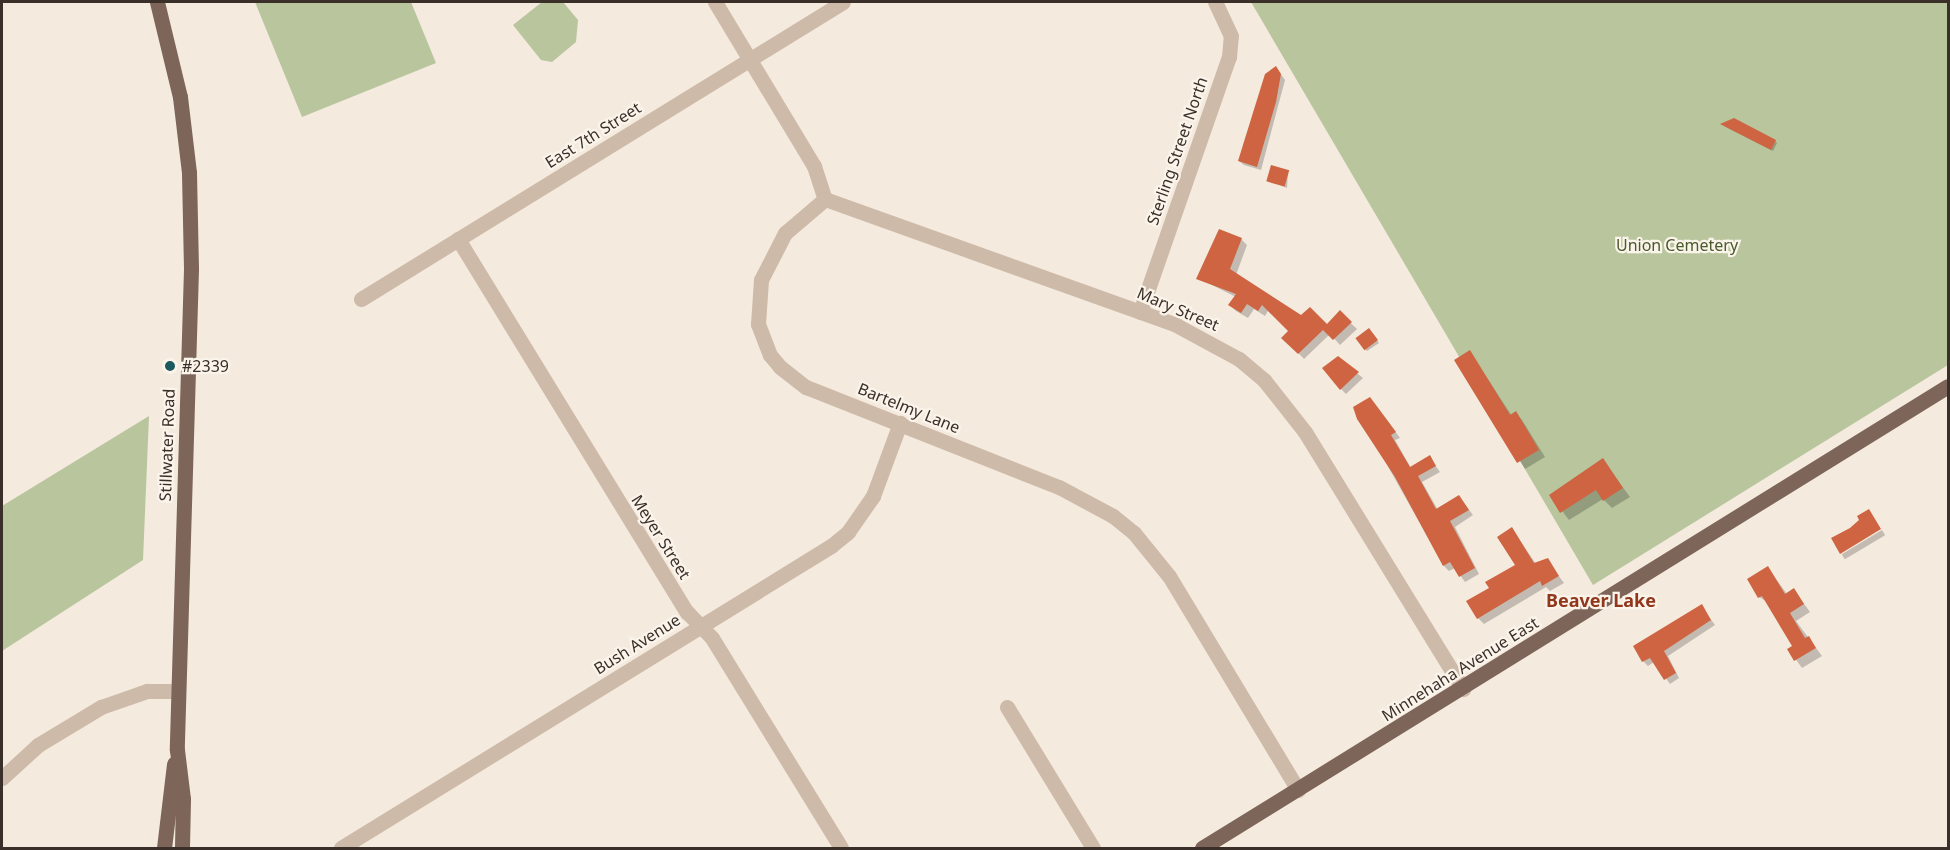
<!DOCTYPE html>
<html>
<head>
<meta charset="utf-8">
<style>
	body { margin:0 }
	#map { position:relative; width:1950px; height:850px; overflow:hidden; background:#f4eade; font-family:"Noto Sans",sans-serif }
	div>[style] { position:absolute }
	.green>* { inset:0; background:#b8c59d }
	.shadow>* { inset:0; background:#0003; transform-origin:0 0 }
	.building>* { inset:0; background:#ce6442; transform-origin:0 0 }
	.minor>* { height:15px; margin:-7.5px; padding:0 7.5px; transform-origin:7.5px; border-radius:7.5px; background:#cebaa9 }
	.major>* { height:15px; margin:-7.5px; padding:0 7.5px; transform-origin:7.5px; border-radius:7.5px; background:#7d6559 }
	.dots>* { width:16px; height:16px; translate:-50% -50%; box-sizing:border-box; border:3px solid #fbf4eb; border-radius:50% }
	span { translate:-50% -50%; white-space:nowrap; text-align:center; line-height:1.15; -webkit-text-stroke:4.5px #fbf4eb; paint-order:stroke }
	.street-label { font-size:16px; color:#3a2f29 }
	.park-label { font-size:16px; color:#495b2b }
	.poi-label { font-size:16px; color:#3a2f29 }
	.left { translate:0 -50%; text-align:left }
	.neighbourhood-label { font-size:18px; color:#90371c; font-weight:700 }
	.frame { position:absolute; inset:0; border:3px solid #3a2f29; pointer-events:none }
</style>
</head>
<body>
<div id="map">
	<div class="green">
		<div style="clip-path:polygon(255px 2px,411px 2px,436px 63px,302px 117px)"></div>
		<div style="clip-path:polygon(542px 2px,563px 2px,578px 20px,576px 42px,552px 62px,541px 60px,513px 25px)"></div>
		<div style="clip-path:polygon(1251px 2px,1948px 2px,1948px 365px,1593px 585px)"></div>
		<div style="clip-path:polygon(149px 416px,143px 560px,2px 651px,2px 506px)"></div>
	</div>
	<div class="shadow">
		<div style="clip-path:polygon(1280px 73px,1285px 80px,1261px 170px,1244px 165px,1239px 161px)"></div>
		<div style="clip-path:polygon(1724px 126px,1775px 141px,1777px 143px,1773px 151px)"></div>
		<div style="clip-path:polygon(1288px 171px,1287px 188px,1268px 181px)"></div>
		<div style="clip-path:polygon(1241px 239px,1247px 245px,1236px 275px,1301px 317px,1327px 326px,1340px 313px,1357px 329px,1340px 345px,1330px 334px,1304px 359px,1284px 338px,1290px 331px,1269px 309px,1265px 316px,1254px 309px,1248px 318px,1236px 311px,1230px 305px,1236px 297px,1198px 278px)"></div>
		<div style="clip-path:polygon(1371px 332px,1379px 343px,1367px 351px,1365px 349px)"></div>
		<div style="clip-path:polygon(1470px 352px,1512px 416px,1516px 413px,1522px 420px,1545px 457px,1525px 469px,1456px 360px)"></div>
		<div style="clip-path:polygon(1338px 358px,1363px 378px,1346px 394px,1341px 389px)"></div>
		<div style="clip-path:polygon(1375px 404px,1400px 438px,1395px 440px,1411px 468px,1429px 457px,1440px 472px,1422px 482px,1438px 510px,1459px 497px,1473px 515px,1455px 527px,1479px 574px,1465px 582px,1455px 568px,1449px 571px,1444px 566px,1355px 408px)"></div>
		<div style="clip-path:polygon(1603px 460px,1630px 497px,1612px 508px,1603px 499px,1569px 520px,1551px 496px)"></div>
		<div style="clip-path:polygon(1512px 529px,1536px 564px,1547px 560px,1564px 583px,1550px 591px,1546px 587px,1484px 624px,1478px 618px,1491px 588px,1517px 565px)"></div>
		<div style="left:1882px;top:530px;width:6px;height:47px;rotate:59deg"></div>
		<div style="clip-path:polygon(1768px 568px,1787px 594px,1794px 590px,1810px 612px,1796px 621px,1822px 656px,1802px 668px,1789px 650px,1794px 646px,1769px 603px,1759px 597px)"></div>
		<div style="clip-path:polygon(1701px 606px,1715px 625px,1668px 656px,1679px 678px,1670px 684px,1654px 662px,1648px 666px,1643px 661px)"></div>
	</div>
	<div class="building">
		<div style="clip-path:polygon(1276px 66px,1281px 74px,1276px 102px,1257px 167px,1238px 161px,1265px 74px)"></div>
		<div style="clip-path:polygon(1734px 118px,1776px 140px,1771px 150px,1720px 124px)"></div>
		<div style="left:1271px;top:165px;width:19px;height:17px;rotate:16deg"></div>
		<div style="clip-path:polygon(1219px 229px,1242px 238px,1230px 269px,1301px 315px,1310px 307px,1327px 324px,1340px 310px,1352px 322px,1333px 340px,1323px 330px,1298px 354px,1281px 338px,1288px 331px,1262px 305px,1258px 311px,1247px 304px,1241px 313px,1228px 305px,1236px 294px,1196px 279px)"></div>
		<div style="left:1369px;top:328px;width:15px;height:17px;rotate:53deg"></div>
		<div style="clip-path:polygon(1470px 350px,1510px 415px,1516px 411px,1539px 450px,1517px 463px,1454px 360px)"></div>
		<div style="clip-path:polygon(1338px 356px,1359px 372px,1340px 390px,1322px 368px)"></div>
		<div style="clip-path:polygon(1370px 397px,1396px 432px,1391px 435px,1410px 467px,1430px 455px,1436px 466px,1418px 476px,1436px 509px,1459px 495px,1469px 510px,1450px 521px,1475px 568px,1459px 577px,1450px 562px,1443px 566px,1395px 477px,1357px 419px,1353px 407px)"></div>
		<div style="clip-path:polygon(1603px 458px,1623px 488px,1603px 501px,1596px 490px,1560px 513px,1549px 495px)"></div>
		<div style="clip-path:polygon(1869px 509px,1881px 529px,1840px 554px,1831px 538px,1850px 528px,1859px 520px,1857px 516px)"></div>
		<div style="clip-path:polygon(1512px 527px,1534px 563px,1548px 558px,1559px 576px,1542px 586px,1540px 581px,1477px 619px,1466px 601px,1489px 588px,1485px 582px,1515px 565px,1497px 537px)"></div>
		<div style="clip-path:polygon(1768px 566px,1785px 594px,1794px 588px,1804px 604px,1790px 613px,1805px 638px,1809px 636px,1816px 648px,1794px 661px,1787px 649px,1792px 646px,1762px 596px,1758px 598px,1747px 579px)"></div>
		<div style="clip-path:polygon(1702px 604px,1711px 620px,1664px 651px,1676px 673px,1664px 680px,1650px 658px,1642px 662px,1633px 646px)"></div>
	</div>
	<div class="minor">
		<div style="left:715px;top:2px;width:192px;rotate:58.9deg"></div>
		<div style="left:814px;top:166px;width:35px;rotate:72deg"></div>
		<div style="left:825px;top:199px;width:52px;rotate:139.6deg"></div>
		<div style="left:785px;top:233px;width:53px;rotate:117.1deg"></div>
		<div style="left:761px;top:280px;width:44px;rotate:93.9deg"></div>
		<div style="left:758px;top:324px;width:33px;rotate:69deg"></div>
		<div style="left:770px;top:355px;width:16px;rotate:50deg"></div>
		<div style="left:780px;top:367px;width:33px;rotate:38deg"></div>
		<div style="left:806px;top:387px;width:272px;rotate:21.6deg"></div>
		<div style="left:1059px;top:487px;width:61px;rotate:28.2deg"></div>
		<div style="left:1113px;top:516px;width:27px;rotate:39deg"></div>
		<div style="left:1134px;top:533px;width:55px;rotate:50.9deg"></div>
		<div style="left:1169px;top:576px;width:250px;rotate:58.9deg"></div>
		<div style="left:825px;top:199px;width:373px;rotate:19.7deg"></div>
		<div style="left:1176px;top:325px;width:72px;rotate:28.4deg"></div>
		<div style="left:1239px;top:359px;width:33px;rotate:40deg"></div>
		<div style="left:1264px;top:380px;width:66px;rotate:51.7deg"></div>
		<div style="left:1305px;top:432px;width:302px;rotate:58.4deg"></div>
		<div style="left:458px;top:239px;width:438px;rotate:58.5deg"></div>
		<div style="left:687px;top:612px;width:36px;rotate:46deg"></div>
		<div style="left:712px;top:638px;width:246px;rotate:58.4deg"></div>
		<div style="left:361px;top:299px;width:566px;rotate:-31.64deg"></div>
		<div style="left:1140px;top:312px;width:270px;rotate:-70.8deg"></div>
		<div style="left:1229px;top:57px;width:21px;rotate:-85deg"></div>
		<div style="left:1231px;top:36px;width:38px;rotate:-115deg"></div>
		<div style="left:1007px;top:707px;width:165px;rotate:58.6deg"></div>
		<div style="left:2px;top:778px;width:49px;rotate:-42.5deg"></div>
		<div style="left:38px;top:745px;width:74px;rotate:-31.1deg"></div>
		<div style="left:101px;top:707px;width:49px;rotate:-19.2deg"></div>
		<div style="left:147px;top:691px;width:30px"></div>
		<div style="left:341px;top:848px;width:576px;rotate:-31.65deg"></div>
		<div style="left:831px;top:546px;width:22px;rotate:-39deg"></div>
		<div style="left:848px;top:532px;width:44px;rotate:-55.2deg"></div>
		<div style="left:873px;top:496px;width:78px;rotate:-69.7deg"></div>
	</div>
	<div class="major">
		<div style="left:157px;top:2px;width:98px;rotate:76.4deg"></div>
		<div style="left:180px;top:97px;width:77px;rotate:83.2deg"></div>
		<div style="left:189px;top:173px;width:96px;rotate:88.8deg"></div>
		<div style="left:191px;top:269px;width:481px;rotate:91.7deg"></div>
		<div style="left:177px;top:750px;width:49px;rotate:83deg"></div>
		<div style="left:183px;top:799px;width:49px;rotate:91.2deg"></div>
		<div style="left:164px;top:848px;width:85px;rotate:-83.2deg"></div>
		<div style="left:1202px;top:848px;width:877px;rotate:-31.77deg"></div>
	</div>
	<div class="dots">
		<div style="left:170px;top:366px;background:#1b5b60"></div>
	</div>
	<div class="street-label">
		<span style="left:593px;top:135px;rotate:-32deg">East 7th Street</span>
		<span style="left:1177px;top:151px;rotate:-71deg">Sterling Street North</span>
		<span style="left:1178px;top:309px;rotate:23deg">Mary Street</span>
		<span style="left:909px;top:408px;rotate:22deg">Bartelmy Lane</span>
		<span style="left:167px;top:445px;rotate:-88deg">Stillwater Road</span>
		<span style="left:661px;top:537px;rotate:58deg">Meyer Street</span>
		<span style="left:637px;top:644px;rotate:-32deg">Bush Avenue</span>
		<span style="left:1460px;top:669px;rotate:-32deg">Minnehaha Avenue East</span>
	</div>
	<div class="park-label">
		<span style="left:1677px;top:245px">Union Cemetery</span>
	</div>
	<div class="poi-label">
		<span class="left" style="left:182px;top:366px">#2339</span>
	</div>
	<div class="neighbourhood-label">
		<span style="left:1601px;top:600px">Beaver Lake</span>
	</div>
	<div class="frame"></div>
</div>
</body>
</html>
